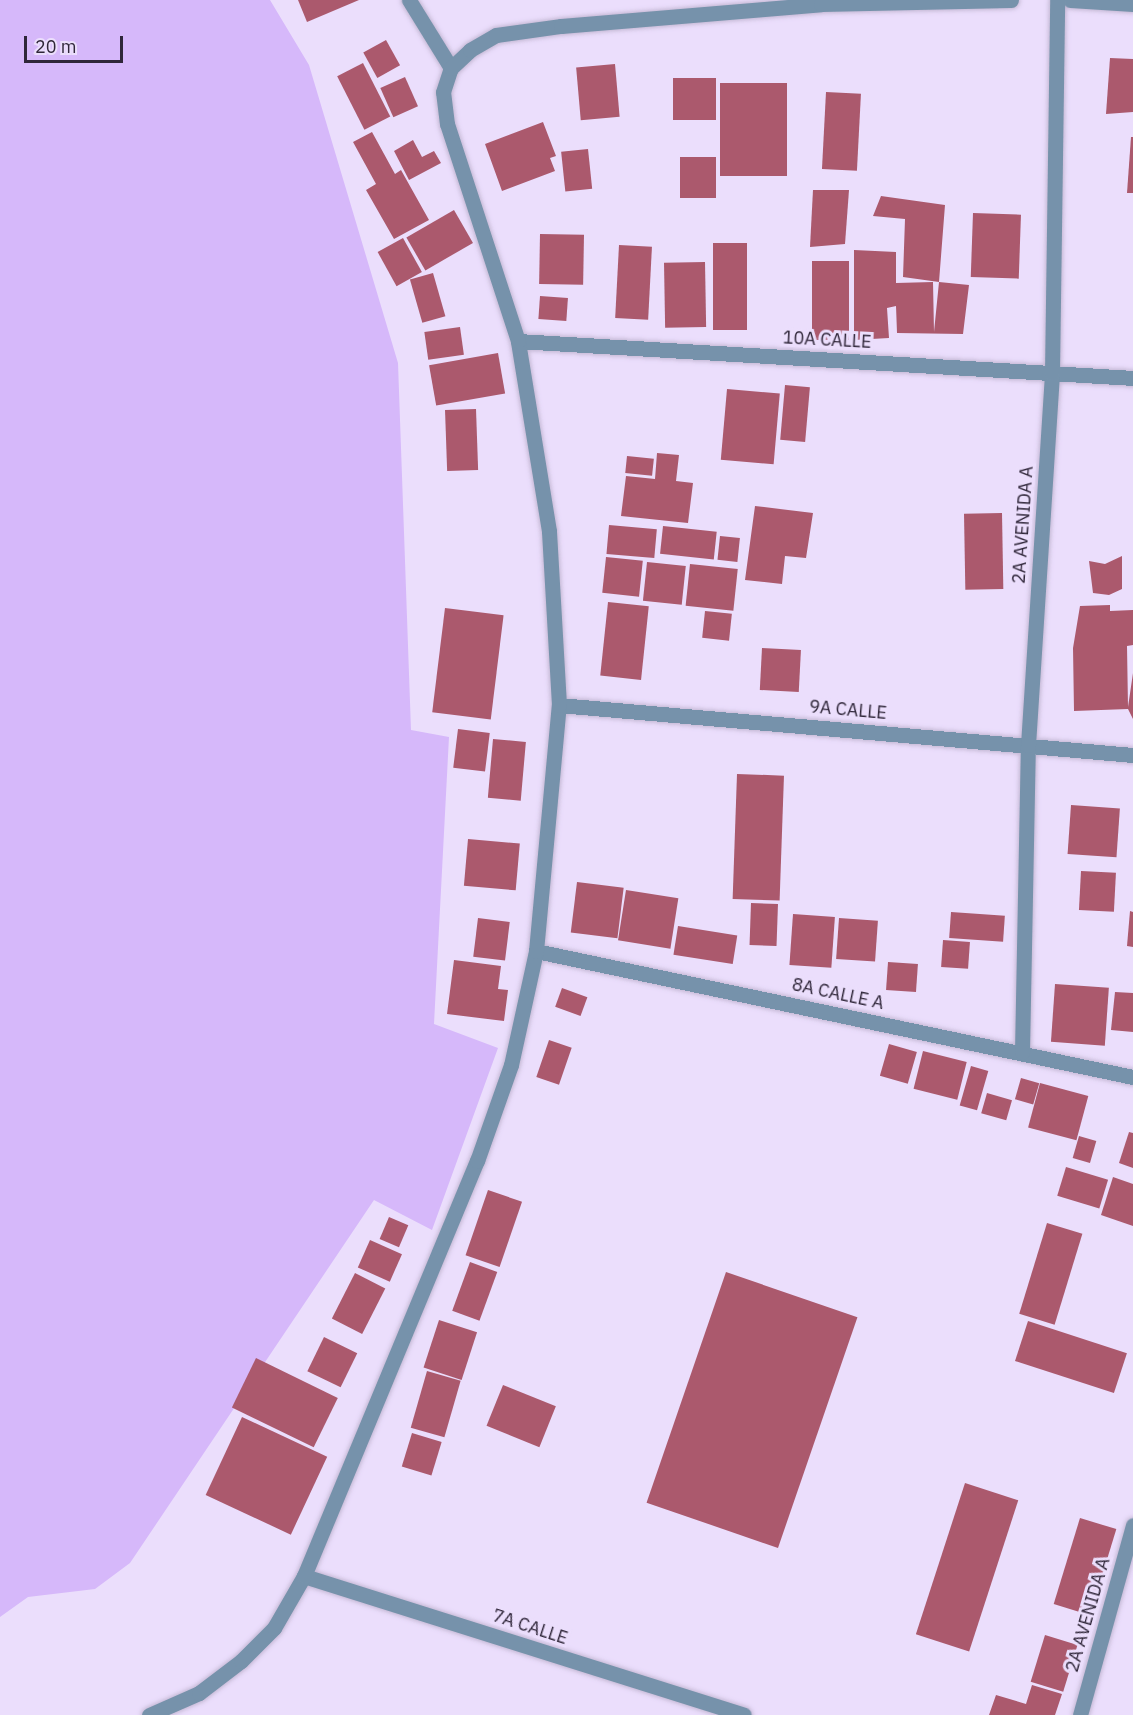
<!DOCTYPE html>
<html>
<head>
<meta charset="utf-8">
<style>
	body { margin:0 }
	#map { position:relative; width:1133px; height:1715px; overflow:hidden; background:#ebdefc; font-family:"IBM Plex Sans",sans-serif }
	div>[style] { position:absolute }
	.green>* { inset:0; background:#d6b8fa }
	.building>* { inset:0; background:#ab596d; transform-origin:0 0 }
	.roads { filter:drop-shadow(0 0 2px #c5b9d5) drop-shadow(0 0 2px #c5b9d5) }
	.minor>* { height:15px; margin:-7.5px; padding:0 7.5px; transform-origin:7.5px; border-radius:7.5px; background:#7692ab }
	span { translate:-50% -50%; white-space:nowrap; text-align:center; line-height:1.15; -webkit-text-stroke:6px #ebdefc; paint-order:stroke }
	.street-label { font-size:18px; color:#2f2639 }
	.scale { position:absolute; left:24px; top:36px; width:99px; height:27px; box-sizing:border-box; border:3px solid #2f2639; border-top:0; padding-left:8px; font-size:18px; line-height:21px; white-space:nowrap; color:#2f2639; -webkit-text-stroke:4px #ebdefc; paint-order:stroke }
</style>
</head>
<body>
<div id="map">
	<div class="green">
		<div style="clip-path:polygon(0 0,270px 0,309px 65px,398px 363px,411px 730px,449px 737px,434px 1024px,498px 1048px,432px 1230px,374px 1200px,130px 1563px,95px 1589px,28px 1597px,0 1617px)"></div>
	</div>
	<div class="building">
		<div style="clip-path:polygon(298px 0,359px 0,307px 22px)"></div>
		<div style="left:386px;top:40px;width:29px;height:26px;rotate:61deg"></div>
		<div style="clip-path:polygon(1110px 58px,1133px 59px,1133px 112px,1106px 114px)"></div>
		<div style="left:363px;top:63px;width:60px;height:29px;rotate:63deg"></div>
		<div style="left:615px;top:64px;width:53px;height:39px;rotate:85deg"></div>
		<div style="left:405px;top:77px;width:32px;height:27px;rotate:66deg"></div>
		<div style="left:673px;top:78px;width:43px;height:42px"></div>
		<div style="left:720px;top:83px;width:67px;height:93px"></div>
		<div style="left:826px;top:92px;width:35px;height:77px;rotate:3deg"></div>
		<div style="clip-path:polygon(543px 122px,556px 156px,550px 158px,555px 171px,502px 191px,485px 144px)"></div>
		<div style="clip-path:polygon(372px 132px,395px 174px,401px 170px,429px 220px,394px 239px,366px 190px,376px 184px,353px 142px)"></div>
		<div style="clip-path:polygon(1131px 137px,1133px 137px,1133px 193px,1127px 193px)"></div>
		<div style="clip-path:polygon(413px 140px,422px 157px,434px 151px,441px 163px,409px 180px,394px 151px)"></div>
		<div style="left:588px;top:149px;width:40px;height:27px;rotate:84deg"></div>
		<div style="left:680px;top:157px;width:36px;height:41px"></div>
		<div style="clip-path:polygon(813px 190px,849px 190px,845px 244px,810px 247px)"></div>
		<div style="clip-path:polygon(881px 196px,945px 205px,939px 282px,903px 277px,905px 219px,873px 216px)"></div>
		<div style="left:454px;top:210px;width:38px;height:55px;rotate:60deg"></div>
		<div style="left:973px;top:213px;width:48px;height:64px;rotate:2deg"></div>
		<div style="left:540px;top:234px;width:44px;height:50px;rotate:1deg"></div>
		<div style="left:403px;top:238px;width:39px;height:29px;rotate:61deg"></div>
		<div style="left:713px;top:243px;width:34px;height:87px"></div>
		<div style="left:619px;top:245px;width:33px;height:73px;rotate:3deg"></div>
		<div style="clip-path:polygon(854px 250px,896px 252px,896px 283px,933px 282px,934px 332px,939px 282px,969px 285px,963px 334px,897px 333px,896px 306px,887px 308px,889px 338px,854px 340px)"></div>
		<div style="left:812px;top:261px;width:37px;height:79px"></div>
		<div style="left:705px;top:262px;width:65px;height:41px;rotate:89deg"></div>
		<div style="left:433px;top:273px;width:45px;height:24px;rotate:74deg"></div>
		<div style="left:540px;top:296px;width:28px;height:23px;rotate:4deg"></div>
		<div style="left:460px;top:327px;width:28px;height:36px;rotate:82deg"></div>
		<div style="left:498px;top:353px;width:41px;height:70px;rotate:80deg"></div>
		<div style="left:785px;top:385px;width:25px;height:55px;rotate:5deg"></div>
		<div style="left:727px;top:389px;width:53px;height:71px;rotate:5deg"></div>
		<div style="left:476px;top:409px;width:61px;height:31px;rotate:88deg"></div>
		<div style="clip-path:polygon(657px 453px,679px 455px,676px 481px,693px 483px,688px 523px,621px 516px,626px 476px,655px 479px)"></div>
		<div style="left:627px;top:456px;width:27px;height:17px;rotate:6deg"></div>
		<div style="clip-path:polygon(755px 506px,813px 513px,806px 558px,785px 556px,782px 584px,745px 580px)"></div>
		<div style="left:1002px;top:513px;width:76px;height:38px;rotate:89deg"></div>
		<div style="left:609px;top:525px;width:48px;height:29px;rotate:5deg"></div>
		<div style="left:663px;top:526px;width:54px;height:28px;rotate:6deg"></div>
		<div style="left:720px;top:536px;width:20px;height:24px;rotate:6deg"></div>
		<div style="clip-path:polygon(1122px 556px,1122px 589px,1109px 595px,1093px 593px,1089px 561px,1105px 564px)"></div>
		<div style="left:606px;top:557px;width:37px;height:36px;rotate:6deg"></div>
		<div style="left:647px;top:562px;width:39px;height:39px;rotate:6deg"></div>
		<div style="left:690px;top:564px;width:48px;height:42px;rotate:6deg"></div>
		<div style="left:608px;top:602px;width:41px;height:74px;rotate:6deg"></div>
		<div style="clip-path:polygon(1110px 605px,1110px 611px,1133px 610px,1133px 645px,1127px 646px,1128px 707px,1133px 673px,1133px 719px,1128px 709px,1074px 711px,1073px 648px,1080px 606px)"></div>
		<div style="left:445px;top:608px;width:59px;height:105px;rotate:7deg"></div>
		<div style="left:705px;top:611px;width:27px;height:27px;rotate:6deg"></div>
		<div style="left:762px;top:648px;width:39px;height:42px;rotate:3deg"></div>
		<div style="left:458px;top:729px;width:32px;height:39px;rotate:7deg"></div>
		<div style="left:493px;top:739px;width:33px;height:59px;rotate:5deg"></div>
		<div style="left:737px;top:774px;width:47px;height:125px;rotate:2deg"></div>
		<div style="left:1071px;top:805px;width:49px;height:49px;rotate:4deg"></div>
		<div style="left:468px;top:839px;width:52px;height:47px;rotate:5deg"></div>
		<div style="left:1081px;top:871px;width:35px;height:39px;rotate:3deg"></div>
		<div style="left:577px;top:882px;width:47px;height:51px;rotate:7deg"></div>
		<div style="left:626px;top:890px;width:53px;height:51px;rotate:9deg"></div>
		<div style="left:751px;top:903px;width:27px;height:42px;rotate:2deg"></div>
		<div style="clip-path:polygon(1130px 911px,1133px 912px,1133px 947px,1127px 946px)"></div>
		<div style="left:951px;top:912px;width:54px;height:26px;rotate:4deg"></div>
		<div style="left:793px;top:914px;width:42px;height:51px;rotate:4deg"></div>
		<div style="left:478px;top:918px;width:32px;height:39px;rotate:7deg"></div>
		<div style="left:839px;top:918px;width:39px;height:41px;rotate:4deg"></div>
		<div style="left:678px;top:926px;width:60px;height:29px;rotate:9deg"></div>
		<div style="left:943px;top:940px;width:27px;height:27px;rotate:4deg"></div>
		<div style="clip-path:polygon(454px 960px,501px 966px,498px 989px,508px 990px,504px 1021px,447px 1014px)"></div>
		<div style="left:888px;top:962px;width:30px;height:28px;rotate:4deg"></div>
		<div style="left:1055px;top:984px;width:54px;height:58px;rotate:4deg"></div>
		<div style="left:562px;top:988px;width:27px;height:20px;rotate:20deg"></div>
		<div style="clip-path:polygon(1115px 992px,1133px 993px,1133px 1032px,1111px 1030px)"></div>
		<div style="left:549px;top:1040px;width:24px;height:39px;rotate:19deg"></div>
		<div style="left:889px;top:1044px;width:29px;height:33px;rotate:16deg"></div>
		<div style="left:923px;top:1051px;width:45px;height:39px;rotate:14deg"></div>
		<div style="left:971px;top:1066px;width:18px;height:41px;rotate:16deg"></div>
		<div style="left:1021px;top:1078px;width:19px;height:22px;rotate:16deg"></div>
		<div style="left:1040px;top:1083px;width:50px;height:46px;rotate:15deg"></div>
		<div style="left:987px;top:1093px;width:26px;height:21px;rotate:16deg"></div>
		<div style="clip-path:polygon(1129px 1132px,1133px 1133px,1133px 1168px,1119px 1163px)"></div>
		<div style="left:1079px;top:1136px;width:18px;height:23px;rotate:16deg"></div>
		<div style="left:1066px;top:1167px;width:44px;height:30px;rotate:17deg"></div>
		<div style="clip-path:polygon(1113px 1177px,1133px 1184px,1133px 1226px,1101px 1215px)"></div>
		<div style="left:488px;top:1190px;width:36px;height:69px;rotate:19deg"></div>
		<div style="left:389px;top:1217px;width:21px;height:24px;rotate:23deg"></div>
		<div style="left:1047px;top:1223px;width:37px;height:95px;rotate:17deg"></div>
		<div style="left:370px;top:1240px;width:35px;height:30px;rotate:24deg"></div>
		<div style="left:470px;top:1262px;width:29px;height:52px;rotate:20deg"></div>
		<div style="left:726px;top:1272px;width:139px;height:244px;rotate:19deg"></div>
		<div style="left:355px;top:1273px;width:34px;height:51px;rotate:27deg"></div>
		<div style="left:439px;top:1320px;width:40px;height:50px;rotate:18deg"></div>
		<div style="left:1028px;top:1321px;width:104px;height:42px;rotate:18deg"></div>
		<div style="left:324px;top:1337px;width:37px;height:38px;rotate:26deg"></div>
		<div style="left:256px;top:1358px;width:91px;height:55px;rotate:26deg"></div>
		<div style="left:427px;top:1371px;width:35px;height:59px;rotate:16deg"></div>
		<div style="left:503px;top:1385px;width:57px;height:44px;rotate:22deg"></div>
		<div style="left:242px;top:1417px;width:94px;height:86px;rotate:25deg"></div>
		<div style="left:412px;top:1433px;width:31px;height:35px;rotate:17deg"></div>
		<div style="left:965px;top:1483px;width:56px;height:159px;rotate:18deg"></div>
		<div style="left:1080px;top:1518px;width:38px;height:90px;rotate:17deg"></div>
		<div style="left:1045px;top:1635px;width:34px;height:49px;rotate:17deg"></div>
		<div style="clip-path:polygon(1032px 1685px,1062px 1694px,1055px 1715px,989px 1715px,996px 1695px,1026px 1704px)"></div>
	</div>
	<div class="roads">
		<div class="minor">
			<div style="left:409px;top:0;width:80px;rotate:58.3deg"></div>
			<div style="left:1070px;top:0;width:63px;rotate:3.6deg"></div>
			<div style="left:518px;top:341px;width:616px;rotate:3.44deg"></div>
			<div style="left:559px;top:705px;width:576px;rotate:4.98deg"></div>
			<div style="left:536px;top:951px;width:610px;rotate:11.92deg"></div>
			<div style="left:1022px;top:1052px;width:307px;rotate:-88.9deg"></div>
			<div style="left:1028px;top:745px;width:373px;rotate:-86.3deg"></div>
			<div style="left:1052px;top:373px;width:373px;rotate:-89.2deg"></div>
			<div style="left:304px;top:1576px;width:461px;rotate:17.5deg"></div>
			<div style="left:149px;top:1715px;width:55px;rotate:-23.7deg"></div>
			<div style="left:199px;top:1693px;width:53px;rotate:-37.3deg"></div>
			<div style="left:241px;top:1661px;width:47px;rotate:-45deg"></div>
			<div style="left:274px;top:1628px;width:60px;rotate:-60deg"></div>
			<div style="left:304px;top:1576px;width:450px;rotate:-67.4deg"></div>
			<div style="left:477px;top:1161px;width:102px;rotate:-70.5deg"></div>
			<div style="left:511px;top:1065px;width:117px;rotate:-77.6deg"></div>
			<div style="left:536px;top:951px;width:247px;rotate:-84.7deg"></div>
			<div style="left:559px;top:705px;width:174px;rotate:-93.3deg"></div>
			<div style="left:549px;top:531px;width:193px;rotate:-99.3deg"></div>
			<div style="left:518px;top:341px;width:228px;rotate:-108.1deg"></div>
			<div style="left:447px;top:124px;width:32px;rotate:-97deg"></div>
			<div style="left:443px;top:92px;width:25px;rotate:-72deg"></div>
			<div style="left:451px;top:68px;width:26px;rotate:-43deg"></div>
			<div style="left:470px;top:50px;width:30px;rotate:-30deg"></div>
			<div style="left:496px;top:35px;width:66px;rotate:-7.9deg"></div>
			<div style="left:561px;top:26px;width:261px;rotate:-4.8deg"></div>
			<div style="left:821px;top:4px;width:190px;rotate:-1.2deg"></div>
			<div style="left:1080px;top:1715px;width:197px;rotate:-74.4deg"></div>
		</div>
	</div>
	<div class="street-label">
		<span style="left:827px;top:340px;rotate:3deg">10A CALLE</span>
		<span style="left:1023px;top:525px;rotate:-86deg">2A AVENIDA A</span>
		<span style="left:848px;top:710px;rotate:5deg">9A CALLE</span>
		<span style="left:838px;top:994px;rotate:12deg">8A CALLE A</span>
		<span style="left:1088px;top:1615px;rotate:-74deg">2A AVENIDA A</span>
		<span style="left:530px;top:1627px;rotate:18deg">7A CALLE</span>
	</div>
	<div class="scale">20 m</div>
</div>
</body>
</html>
